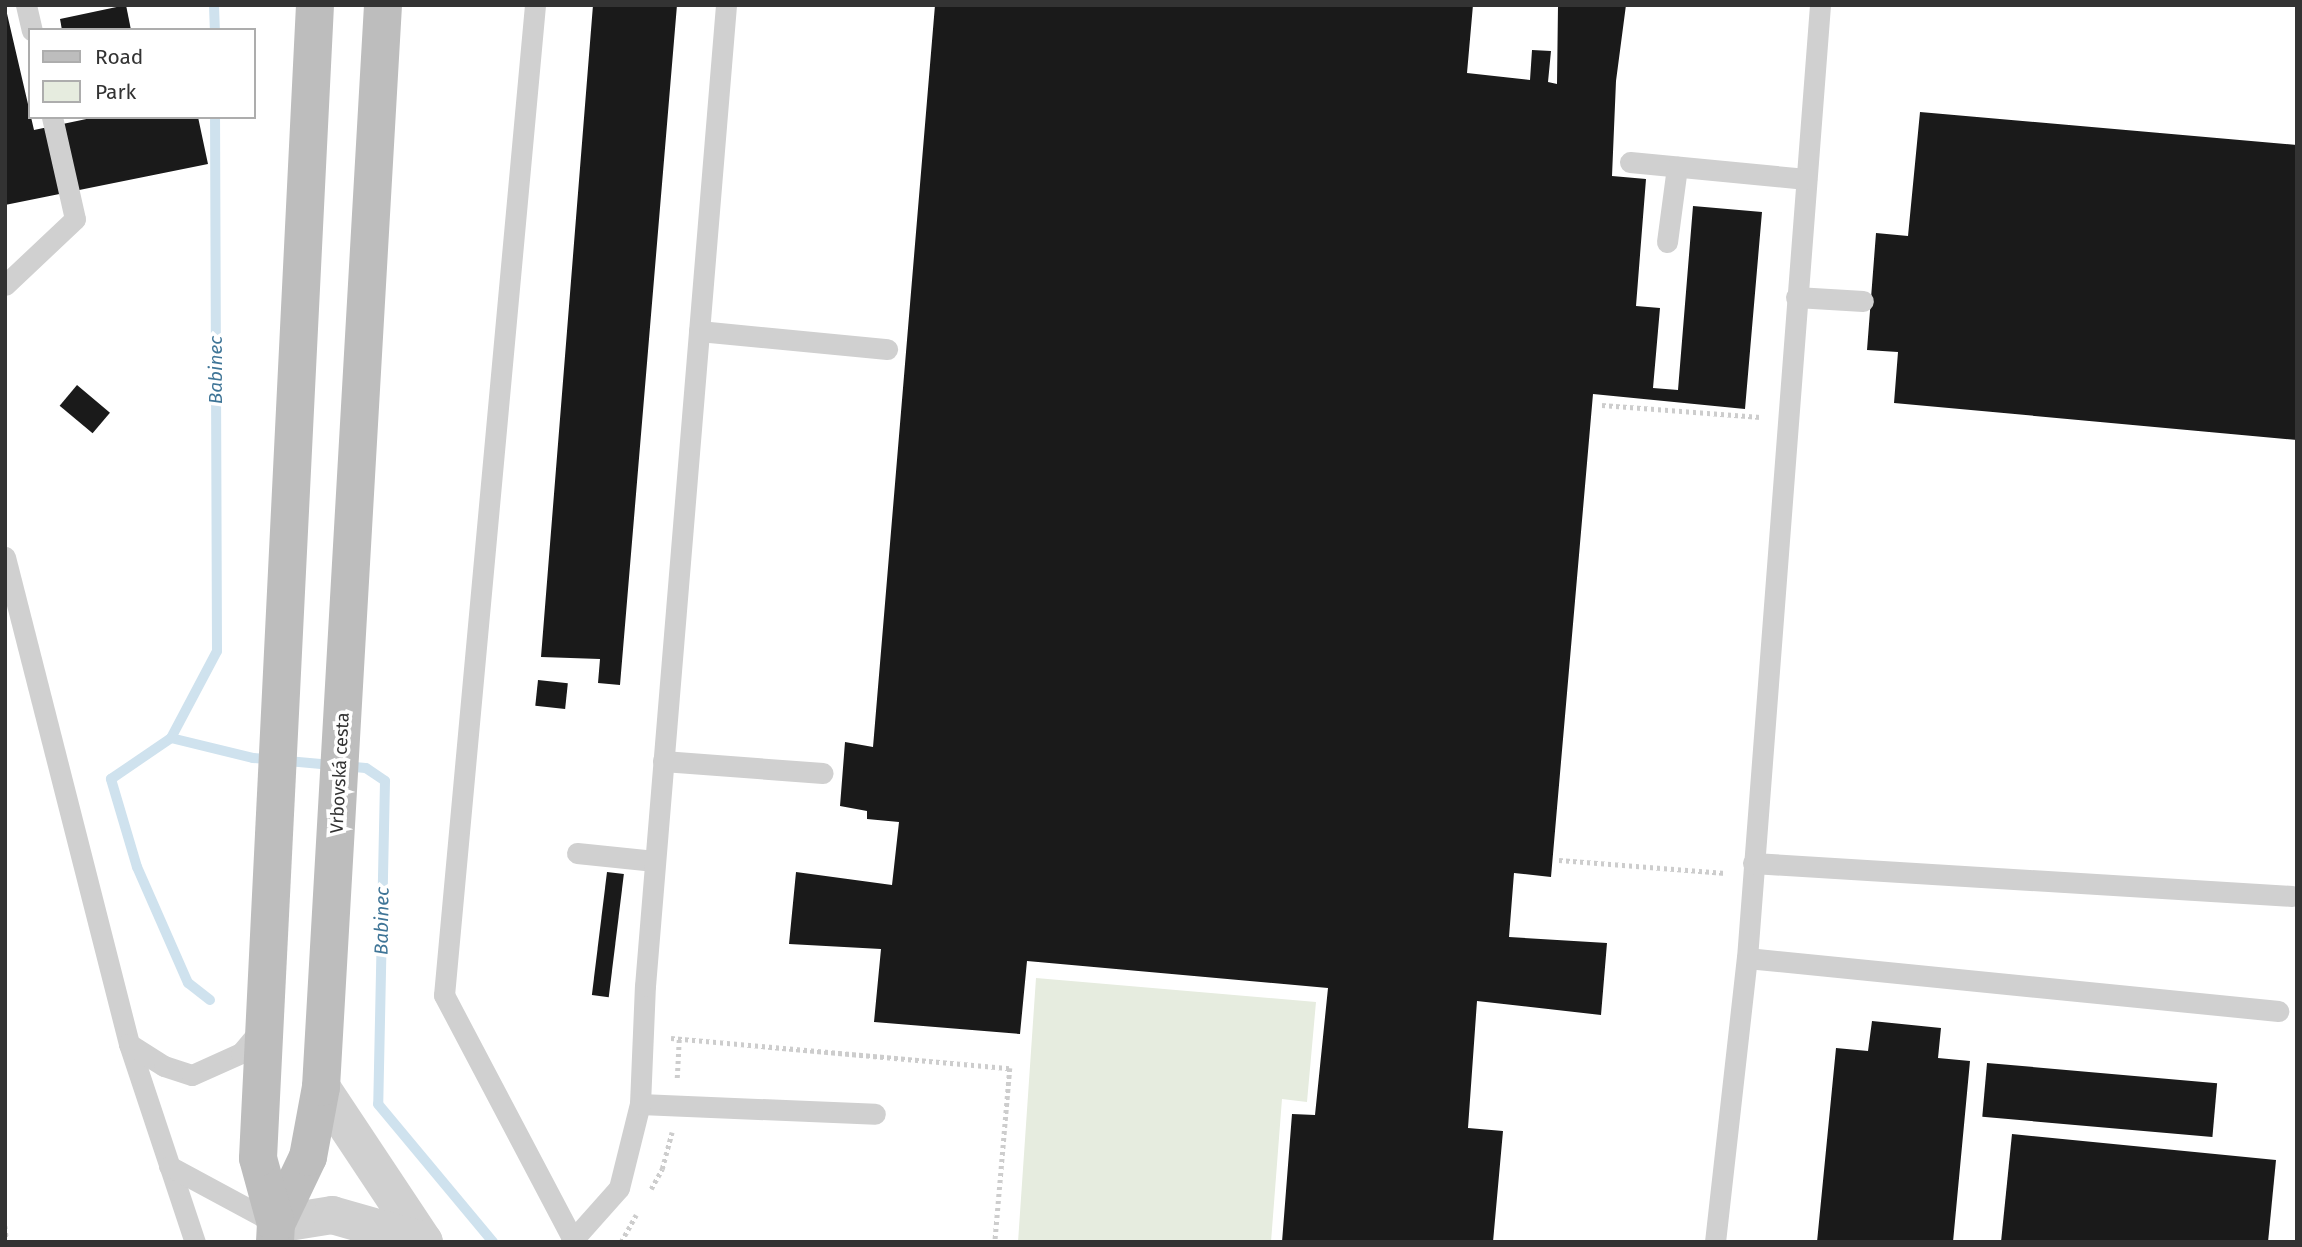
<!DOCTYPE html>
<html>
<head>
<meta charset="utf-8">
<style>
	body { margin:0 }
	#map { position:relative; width:2302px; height:1247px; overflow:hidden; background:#fff; font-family:"Fira Sans",sans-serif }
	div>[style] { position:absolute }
	.green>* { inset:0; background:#e6ecdf }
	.stream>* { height:10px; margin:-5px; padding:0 5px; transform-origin:5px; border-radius:5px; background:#cfe2ee }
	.building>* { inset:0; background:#1a1a1a; transform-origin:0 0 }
	.path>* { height:4.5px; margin-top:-2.25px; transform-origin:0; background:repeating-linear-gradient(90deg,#cdcdcd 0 3.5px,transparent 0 7px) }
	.service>* { height:21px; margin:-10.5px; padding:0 10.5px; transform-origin:10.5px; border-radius:10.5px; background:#d0d0d0 }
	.minor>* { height:38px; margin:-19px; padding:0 19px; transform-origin:19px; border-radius:19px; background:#d0d0d0 }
	.secondary>* { height:38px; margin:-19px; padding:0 19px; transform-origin:19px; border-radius:19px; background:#bdbdbd }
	span { translate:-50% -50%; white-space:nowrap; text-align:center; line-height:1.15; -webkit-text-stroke:7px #fff; paint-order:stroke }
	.street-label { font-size:18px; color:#333 }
	.water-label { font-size:19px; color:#3f7597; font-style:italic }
	.frame { position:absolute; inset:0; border:7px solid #333; pointer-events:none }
	.legend { position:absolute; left:28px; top:28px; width:228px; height:91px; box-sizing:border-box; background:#fff; border:2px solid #adadad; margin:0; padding:9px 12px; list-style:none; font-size:21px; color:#333 }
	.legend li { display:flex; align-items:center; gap:14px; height:35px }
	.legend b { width:35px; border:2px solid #adadad }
</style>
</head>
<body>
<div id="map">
	<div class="green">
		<div style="clip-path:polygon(1036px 978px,1316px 1002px,1307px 1102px,1282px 1099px,1271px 1242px,1018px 1242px)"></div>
	</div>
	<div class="stream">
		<div style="left:214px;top:5px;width:25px;rotate:88deg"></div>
		<div style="left:171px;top:738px;width:84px;rotate:13.7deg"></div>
		<div style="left:253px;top:758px;width:113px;rotate:5.1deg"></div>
		<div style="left:366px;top:768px;width:23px;rotate:34deg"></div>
		<div style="left:385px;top:781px;width:323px;rotate:91.2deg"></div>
		<div style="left:378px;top:1104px;width:180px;rotate:50.2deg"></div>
		<div style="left:210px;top:1000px;width:28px;rotate:-142deg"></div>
		<div style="left:188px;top:983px;width:127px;rotate:-113.7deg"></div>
		<div style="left:137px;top:867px;width:92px;rotate:-106.5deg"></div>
		<div style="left:111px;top:779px;width:73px;rotate:-34.3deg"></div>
		<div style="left:171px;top:738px;width:98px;rotate:-62.1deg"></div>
		<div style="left:217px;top:651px;width:534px;rotate:-90.21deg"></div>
	</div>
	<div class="building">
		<div style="clip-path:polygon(5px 5px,34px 130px,96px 117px,198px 117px,208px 164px,5px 205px)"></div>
		<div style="clip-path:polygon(126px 5px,131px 30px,62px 30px,60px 19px)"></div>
		<div style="clip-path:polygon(593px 5px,677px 5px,620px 685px,598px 683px,600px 659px,541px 657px)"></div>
		<div style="clip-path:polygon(935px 5px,1473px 5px,1467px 73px,1530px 80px,1532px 50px,1551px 51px,1548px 82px,1557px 84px,1558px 5px,1626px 5px,1616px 81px,1612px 176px,1646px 179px,1636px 306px,1660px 308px,1653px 388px,1678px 390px,1693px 206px,1762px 212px,1745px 409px,1593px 394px,1551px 877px,1514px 873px,1509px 937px,1607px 943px,1601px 1015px,1477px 1001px,1468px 1128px,1503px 1131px,1493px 1242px,1282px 1242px,1292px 1114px,1315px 1115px,1328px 988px,1027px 961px,1020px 1034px,874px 1022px,881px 949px,789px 944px,796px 872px,892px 885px,899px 822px,867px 819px,867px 811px,840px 806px,845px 742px,873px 747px)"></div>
		<div style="clip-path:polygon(1920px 112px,2297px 145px,2297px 440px,1894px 403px,1898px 352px,1867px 350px,1876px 233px,1908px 236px)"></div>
		<div style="left:77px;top:385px;width:43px;height:27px;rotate:40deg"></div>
		<div style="left:538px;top:680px;width:30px;height:26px;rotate:6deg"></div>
		<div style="left:607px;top:872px;width:17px;height:124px;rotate:7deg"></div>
		<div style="clip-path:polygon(1872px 1021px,1941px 1028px,1938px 1058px,1970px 1061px,1953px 1242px,1817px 1242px,1836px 1048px,1868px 1051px)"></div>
		<div style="left:1987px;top:1063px;width:231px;height:54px;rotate:5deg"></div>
		<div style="clip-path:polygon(2012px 1134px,2276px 1160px,2268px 1242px,2001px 1242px)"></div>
	</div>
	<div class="path">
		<div style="left:1602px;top:405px;width:159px;rotate:4.3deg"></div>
		<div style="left:1559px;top:860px;width:167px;rotate:4.5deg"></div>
		<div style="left:671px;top:1038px;width:340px;rotate:5.1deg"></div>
		<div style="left:1010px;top:1068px;width:175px;rotate:94.9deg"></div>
		<div style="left:677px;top:1078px;width:39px;rotate:-87deg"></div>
		<div style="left:651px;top:1189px;width:23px;rotate:-61deg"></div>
		<div style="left:662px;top:1169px;width:38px;rotate:-75deg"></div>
		<div style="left:5px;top:1226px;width:16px;rotate:83deg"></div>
		<div style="left:621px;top:1242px;width:31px;rotate:-61deg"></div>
	</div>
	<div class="service">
		<div style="left:26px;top:5px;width:26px;rotate:77deg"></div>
		<div style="left:535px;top:5px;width:994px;rotate:95.25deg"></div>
		<div style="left:444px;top:995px;width:277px;rotate:62.2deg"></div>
		<div style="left:1820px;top:5px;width:956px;rotate:94.38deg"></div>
		<div style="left:1747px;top:958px;width:534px;rotate:5.7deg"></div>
		<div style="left:1630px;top:162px;width:177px;rotate:5.5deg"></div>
		<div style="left:1667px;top:242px;width:76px;rotate:-82.4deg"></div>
		<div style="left:5px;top:285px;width:96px;rotate:-43.3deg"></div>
		<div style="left:75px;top:219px;width:105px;rotate:-102.7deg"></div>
		<div style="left:1796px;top:297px;width:67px;rotate:3.4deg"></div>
		<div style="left:699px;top:331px;width:189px;rotate:5.5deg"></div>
		<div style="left:5px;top:557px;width:503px;rotate:75.71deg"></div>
		<div style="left:129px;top:1044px;width:209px;rotate:71.6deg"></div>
		<div style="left:663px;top:761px;width:160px;rotate:4.3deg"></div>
		<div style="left:577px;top:853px;width:78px;rotate:5.9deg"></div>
		<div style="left:1753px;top:863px;width:540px;rotate:3.5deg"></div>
		<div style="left:129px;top:1044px;width:41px;rotate:32.2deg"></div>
		<div style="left:164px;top:1066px;width:29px;rotate:18deg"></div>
		<div style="left:192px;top:1075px;width:54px;rotate:-24.2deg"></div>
		<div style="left:241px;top:1053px;width:34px;rotate:-50deg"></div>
		<div style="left:640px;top:1104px;width:235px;rotate:2.4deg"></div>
		<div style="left:169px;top:1166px;width:120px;rotate:28.3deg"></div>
		<div style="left:571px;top:1242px;width:72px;rotate:-48.4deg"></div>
		<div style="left:619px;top:1188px;width:87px;rotate:-76deg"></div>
		<div style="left:640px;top:1104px;width:118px;rotate:-87.6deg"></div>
		<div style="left:645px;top:986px;width:984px;rotate:-85.28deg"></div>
		<div style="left:1715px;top:1242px;width:286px;rotate:-83.6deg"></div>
	</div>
	<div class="minor">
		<div style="left:321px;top:1087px;width:186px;rotate:56.4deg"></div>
		<div style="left:276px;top:1224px;width:57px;rotate:-9.1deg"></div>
		<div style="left:332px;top:1215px;width:95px;rotate:15.9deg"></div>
	</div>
	<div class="secondary">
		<div style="left:276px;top:1224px;width:74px;rotate:-64.5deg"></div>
		<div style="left:308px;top:1157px;width:71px;rotate:-79.5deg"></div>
		<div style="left:321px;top:1087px;width:1084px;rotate:-86.72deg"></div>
		<div style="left:275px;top:1242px;width:18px;rotate:-87deg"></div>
		<div style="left:276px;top:1224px;width:68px;rotate:-105.3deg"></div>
		<div style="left:258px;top:1158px;width:1154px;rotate:-87.17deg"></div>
	</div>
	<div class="street-label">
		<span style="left:340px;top:773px;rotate:-87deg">Vrbovská cesta</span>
	</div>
	<div class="water-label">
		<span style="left:216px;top:370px;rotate:-90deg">Babinec</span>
		<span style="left:382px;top:921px;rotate:-89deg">Babinec</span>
	</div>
	<div class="frame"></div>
	<ul class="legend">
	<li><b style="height:9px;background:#bdbdbd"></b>Road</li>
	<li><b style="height:19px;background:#e6ecdf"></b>Park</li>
	</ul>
</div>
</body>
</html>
